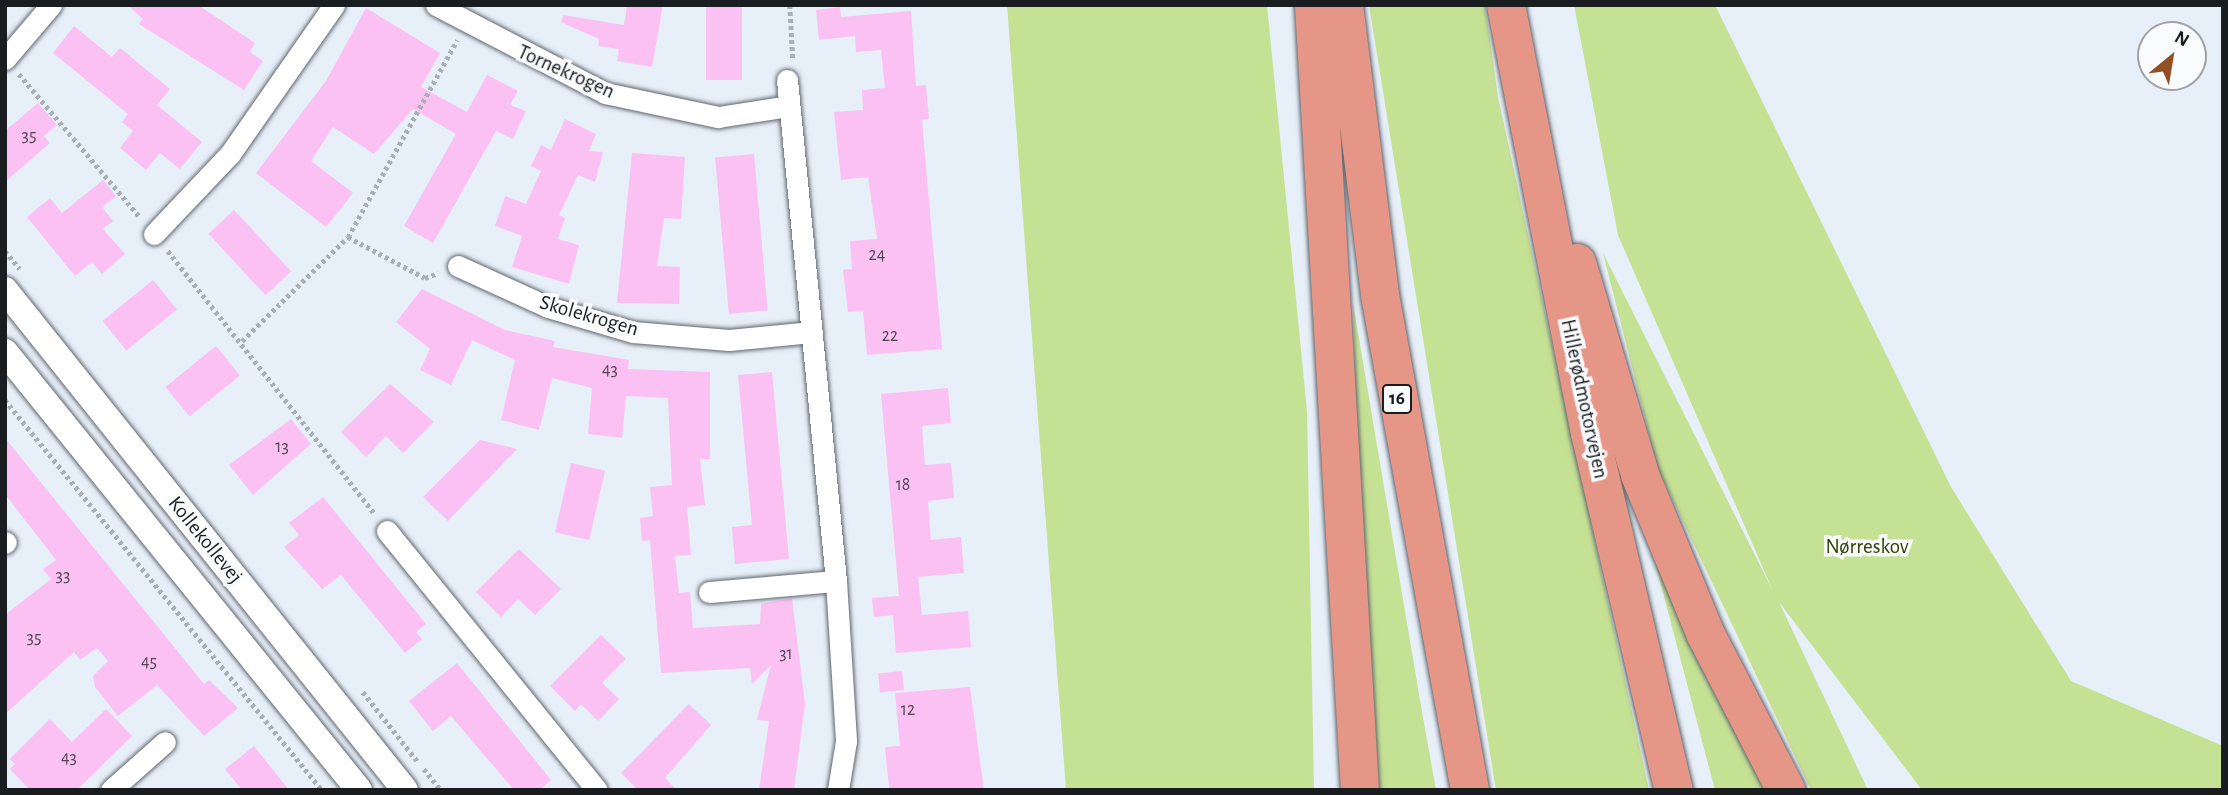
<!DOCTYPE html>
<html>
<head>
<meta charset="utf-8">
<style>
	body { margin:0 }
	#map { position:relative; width:2228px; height:795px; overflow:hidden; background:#e7eff8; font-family:"Alegreya Sans",sans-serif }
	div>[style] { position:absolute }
	.green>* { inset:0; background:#c5e194 }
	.building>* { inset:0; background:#fbc1f3; transform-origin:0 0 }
	.path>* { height:4.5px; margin-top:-2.25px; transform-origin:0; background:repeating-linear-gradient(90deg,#a8afb6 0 3.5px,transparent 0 7px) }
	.roads { filter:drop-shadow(0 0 2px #5f666e) drop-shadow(0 0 2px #5f666e) }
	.minor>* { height:21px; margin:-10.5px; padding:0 10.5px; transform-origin:10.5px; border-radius:10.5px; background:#fff }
	.tertiary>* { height:26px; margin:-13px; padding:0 13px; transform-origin:13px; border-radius:13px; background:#fff }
	.motorway>* { height:38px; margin:-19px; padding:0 19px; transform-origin:19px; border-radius:19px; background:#e69686 }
	span { translate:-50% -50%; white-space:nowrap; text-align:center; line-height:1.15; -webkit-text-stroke:7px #fafbfd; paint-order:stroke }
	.number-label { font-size:18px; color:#524655 }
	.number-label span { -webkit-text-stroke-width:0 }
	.shield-label span { padding:2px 5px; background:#fafbfd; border:2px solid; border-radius:5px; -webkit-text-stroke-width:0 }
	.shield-label { font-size:19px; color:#1a1d20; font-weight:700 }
	.street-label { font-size:21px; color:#1a1d20 }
	.park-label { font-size:21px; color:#2f4000 }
	.frame { position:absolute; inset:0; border:7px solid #1a1d20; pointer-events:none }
	.north { position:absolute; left:2137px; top:21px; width:70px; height:70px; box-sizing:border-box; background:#fafbfd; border:2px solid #a0a2a5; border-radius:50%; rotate:30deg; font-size:19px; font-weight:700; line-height:28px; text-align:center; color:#1a1d20 }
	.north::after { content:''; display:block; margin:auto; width:24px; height:32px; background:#924f21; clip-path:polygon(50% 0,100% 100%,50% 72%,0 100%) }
</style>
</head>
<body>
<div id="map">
	<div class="green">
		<div style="clip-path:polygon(1007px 5px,1267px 5px,1307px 411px,1314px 790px,1066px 790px)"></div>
		<div style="clip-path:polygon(1369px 5px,1485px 5px,1498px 97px,1649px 790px,1496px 790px)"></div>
		<div style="clip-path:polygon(1574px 5px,1715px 5px,1951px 487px,2071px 681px,2223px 746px,2223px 790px,1922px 790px,1779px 602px,1868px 790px,1811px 790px,1658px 469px,1603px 253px,1773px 591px,1618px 235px)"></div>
		<div style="clip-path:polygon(1353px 303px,1421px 706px,1436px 790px,1366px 790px)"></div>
		<div style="clip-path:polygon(1652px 551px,1775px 790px,1715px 790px)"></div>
	</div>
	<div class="building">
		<div style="clip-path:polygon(127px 5px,198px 5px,255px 43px,250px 52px,263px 61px,244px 90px,139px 24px,143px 19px)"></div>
		<div style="clip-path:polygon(627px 5px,663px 5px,652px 67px,617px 61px,619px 49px,598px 46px,599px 39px,561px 22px,563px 15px,624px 25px)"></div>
		<div style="left:706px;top:5px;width:36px;height:75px"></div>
		<div style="clip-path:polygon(840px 7px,841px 17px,911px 11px,916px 86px,926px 85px,929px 119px,922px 120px,942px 349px,867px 355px,863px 311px,848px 312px,843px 270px,852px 269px,850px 241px,877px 239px,868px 177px,841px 180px,834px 112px,863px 110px,862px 90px,885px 88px,881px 50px,856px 52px,855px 36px,819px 40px,816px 10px)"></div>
		<div style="clip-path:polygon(366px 8px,440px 53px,421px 87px,467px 112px,487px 75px,518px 91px,510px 105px,526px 111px,513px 139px,496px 131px,433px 243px,404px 226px,456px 134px,413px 109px,374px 154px,333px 127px,311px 161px,353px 193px,326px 227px,256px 173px,326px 81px)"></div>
		<div style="clip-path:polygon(74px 26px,112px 57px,120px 48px,170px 89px,157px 105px,202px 142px,180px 169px,160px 153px,146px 170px,120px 148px,133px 131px,122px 122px,128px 114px,53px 53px)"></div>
		<div style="clip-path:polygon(38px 103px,57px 125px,44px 136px,50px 143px,5px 182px,5px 131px)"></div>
		<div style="clip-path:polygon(565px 119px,596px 134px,589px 151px,603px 152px,595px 182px,578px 175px,559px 215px,565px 218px,558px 239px,579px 245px,569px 284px,512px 267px,522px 236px,495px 226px,505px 196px,526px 204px,541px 171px,531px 166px,541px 145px,551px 150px)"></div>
		<div style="clip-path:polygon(632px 153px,685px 157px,681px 219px,664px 218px,657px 266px,680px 267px,679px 304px,617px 303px)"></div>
		<div style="left:754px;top:154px;width:157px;height:39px;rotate:85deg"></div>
		<div style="clip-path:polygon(103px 180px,116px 196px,102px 207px,113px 221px,103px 229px,125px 254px,102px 274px,92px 262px,75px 276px,27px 217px,50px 198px,62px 213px)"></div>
		<div style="left:234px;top:210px;width:84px;height:35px;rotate:47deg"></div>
		<div style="left:153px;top:280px;width:38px;height:65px;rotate:51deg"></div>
		<div style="clip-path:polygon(422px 289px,505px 330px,555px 341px,553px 347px,629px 360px,628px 369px,710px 372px,710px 459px,700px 459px,705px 505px,687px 507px,691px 555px,675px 556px,679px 593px,690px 592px,693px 628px,760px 624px,761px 604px,792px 598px,805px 704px,794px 790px,759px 790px,769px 721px,757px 720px,771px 665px,752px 684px,750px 668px,661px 673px,650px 540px,642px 541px,640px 518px,653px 516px,650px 487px,672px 485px,668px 398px,626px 396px,622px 438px,588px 434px,592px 388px,552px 378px,539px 430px,501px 420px,515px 360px,472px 340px,451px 385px,420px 370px,430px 349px,396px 322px)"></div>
		<div style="left:216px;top:346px;width:38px;height:65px;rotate:51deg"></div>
		<div style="clip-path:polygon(772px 372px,789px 559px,735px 564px,732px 527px,752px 525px,738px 375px)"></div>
		<div style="clip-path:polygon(390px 384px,434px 422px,403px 453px,386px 436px,366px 457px,341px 432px)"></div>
		<div style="clip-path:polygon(948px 388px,951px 423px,922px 426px,925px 465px,951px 463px,954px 498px,928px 501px,931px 540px,961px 537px,964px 573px,918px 577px,922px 615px,968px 611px,971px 647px,896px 653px,893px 615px,874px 617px,872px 598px,899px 596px,881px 394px)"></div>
		<div style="clip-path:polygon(291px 419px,311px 444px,253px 495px,229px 465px)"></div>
		<div style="clip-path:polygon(5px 438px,204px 684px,209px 680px,238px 708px,204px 736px,157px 685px,118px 716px,95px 687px,93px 676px,108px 661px,97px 648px,80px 660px,74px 652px,5px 714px,5px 615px,51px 579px,43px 569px,56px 560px,5px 494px)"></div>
		<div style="clip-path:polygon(480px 440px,517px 449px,448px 521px,423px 497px)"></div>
		<div style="left:571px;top:463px;width:35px;height:71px;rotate:13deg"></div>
		<div style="clip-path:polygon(323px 497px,426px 624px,416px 632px,422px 639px,405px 653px,341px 575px,322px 589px,284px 547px,299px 535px,289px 523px)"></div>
		<div style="clip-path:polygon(519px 549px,561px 589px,535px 615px,518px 599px,501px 617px,476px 592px)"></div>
		<div style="clip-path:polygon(601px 635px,626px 659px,602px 683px,619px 699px,598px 721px,581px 704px,575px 711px,550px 686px)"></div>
		<div style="clip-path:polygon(457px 663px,551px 780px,540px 790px,514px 790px,451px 716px,433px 731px,409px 701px)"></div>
		<div style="left:902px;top:671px;width:19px;height:24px;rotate:84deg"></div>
		<div style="clip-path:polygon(970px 687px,984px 790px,889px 788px,885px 747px,900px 746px,895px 693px)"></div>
		<div style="clip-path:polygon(689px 704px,711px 725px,665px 778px,677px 790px,638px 790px,621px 773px)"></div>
		<div style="clip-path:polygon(106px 709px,132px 736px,77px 790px,30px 790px,10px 769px,15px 764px,10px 759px,50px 719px,72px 742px)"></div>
		<div style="clip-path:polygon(254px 746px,289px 790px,242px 790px,225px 769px)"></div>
	</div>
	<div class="path">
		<div style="left:790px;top:5px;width:56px;rotate:86.9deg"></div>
		<div style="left:19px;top:74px;width:187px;rotate:49.8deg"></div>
		<div style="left:348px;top:237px;width:87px;rotate:28deg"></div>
		<div style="left:425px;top:278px;width:14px;rotate:-21deg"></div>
		<div style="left:5px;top:251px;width:23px;rotate:50deg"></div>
		<div style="left:168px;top:251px;width:333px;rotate:51.8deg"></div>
		<div style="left:242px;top:341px;width:148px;rotate:-44.5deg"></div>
		<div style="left:348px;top:237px;width:225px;rotate:-61deg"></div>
		<div style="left:5px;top:400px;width:503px;rotate:50.9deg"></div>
		<div style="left:363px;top:692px;width:89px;rotate:51.8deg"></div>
		<div style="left:424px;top:769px;width:27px;rotate:51deg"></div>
	</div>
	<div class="roads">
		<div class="minor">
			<div style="left:436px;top:5px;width:191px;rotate:27.5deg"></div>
			<div style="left:605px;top:93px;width:116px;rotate:12deg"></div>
			<div style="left:718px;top:117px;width:71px;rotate:-8.9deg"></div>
			<div style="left:5px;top:59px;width:71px;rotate:-49.6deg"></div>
			<div style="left:787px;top:80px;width:503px;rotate:84.41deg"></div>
			<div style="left:836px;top:581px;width:160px;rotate:86.4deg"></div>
			<div style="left:846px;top:741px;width:50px;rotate:99.3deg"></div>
			<div style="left:154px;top:234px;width:110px;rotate:-46.5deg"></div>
			<div style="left:230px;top:154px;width:182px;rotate:-55.1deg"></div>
			<div style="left:458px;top:266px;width:99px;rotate:24.5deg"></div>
			<div style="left:548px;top:307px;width:89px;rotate:16.4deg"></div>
			<div style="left:633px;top:332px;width:96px;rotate:4.8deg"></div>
			<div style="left:729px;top:340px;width:83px;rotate:-5.5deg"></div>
			<div style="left:387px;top:531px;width:333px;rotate:51deg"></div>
			<div style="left:5px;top:543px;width:1px;rotate:-45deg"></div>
			<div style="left:709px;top:592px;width:127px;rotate:-5deg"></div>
			<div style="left:111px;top:790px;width:72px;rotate:-41.6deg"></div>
		</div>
		<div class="tertiary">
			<div style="left:5px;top:290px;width:640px;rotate:51.34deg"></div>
			<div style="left:5px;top:352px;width:563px;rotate:51.05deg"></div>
		</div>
		<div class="motorway">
			<div style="left:1314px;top:5px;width:786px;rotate:86.65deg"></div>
			<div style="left:1344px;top:5px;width:292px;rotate:82.9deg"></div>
			<div style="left:1380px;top:295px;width:503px;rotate:79.7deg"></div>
			<div style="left:1506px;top:5px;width:436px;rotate:78.9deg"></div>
			<div style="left:1590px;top:433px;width:367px;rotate:76.8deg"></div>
			<div style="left:1577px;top:263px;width:221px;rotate:73.4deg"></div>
			<div style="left:1640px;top:475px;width:171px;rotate:67.6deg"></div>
			<div style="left:1705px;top:633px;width:177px;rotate:62.7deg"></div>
		</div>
	</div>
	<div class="number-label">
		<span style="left:29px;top:136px">35</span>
		<span style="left:877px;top:255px">24</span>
		<span style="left:890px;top:336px">22</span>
		<span style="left:610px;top:370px">43</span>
		<span style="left:282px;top:447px">13</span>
		<span style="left:903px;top:485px">18</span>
		<span style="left:63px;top:576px">33</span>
		<span style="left:34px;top:638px">35</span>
		<span style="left:786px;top:654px">31</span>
		<span style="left:149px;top:662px">45</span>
		<span style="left:908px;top:710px">12</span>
		<span style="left:69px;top:758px">43</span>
	</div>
	<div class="shield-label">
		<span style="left:1397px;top:399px">16</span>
	</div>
	<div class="street-label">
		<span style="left:566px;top:72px;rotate:24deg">Tornekrogen</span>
		<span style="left:589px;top:316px;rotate:16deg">Skolekrogen</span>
		<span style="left:1584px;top:399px;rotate:78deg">Hillerødmotorvejen</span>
		<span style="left:205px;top:540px;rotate:51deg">Kollekollevej</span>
	</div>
	<div class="park-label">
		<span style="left:1867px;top:547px">Nørreskov</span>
	</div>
	<div class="frame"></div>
	<div class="north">N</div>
</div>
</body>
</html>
